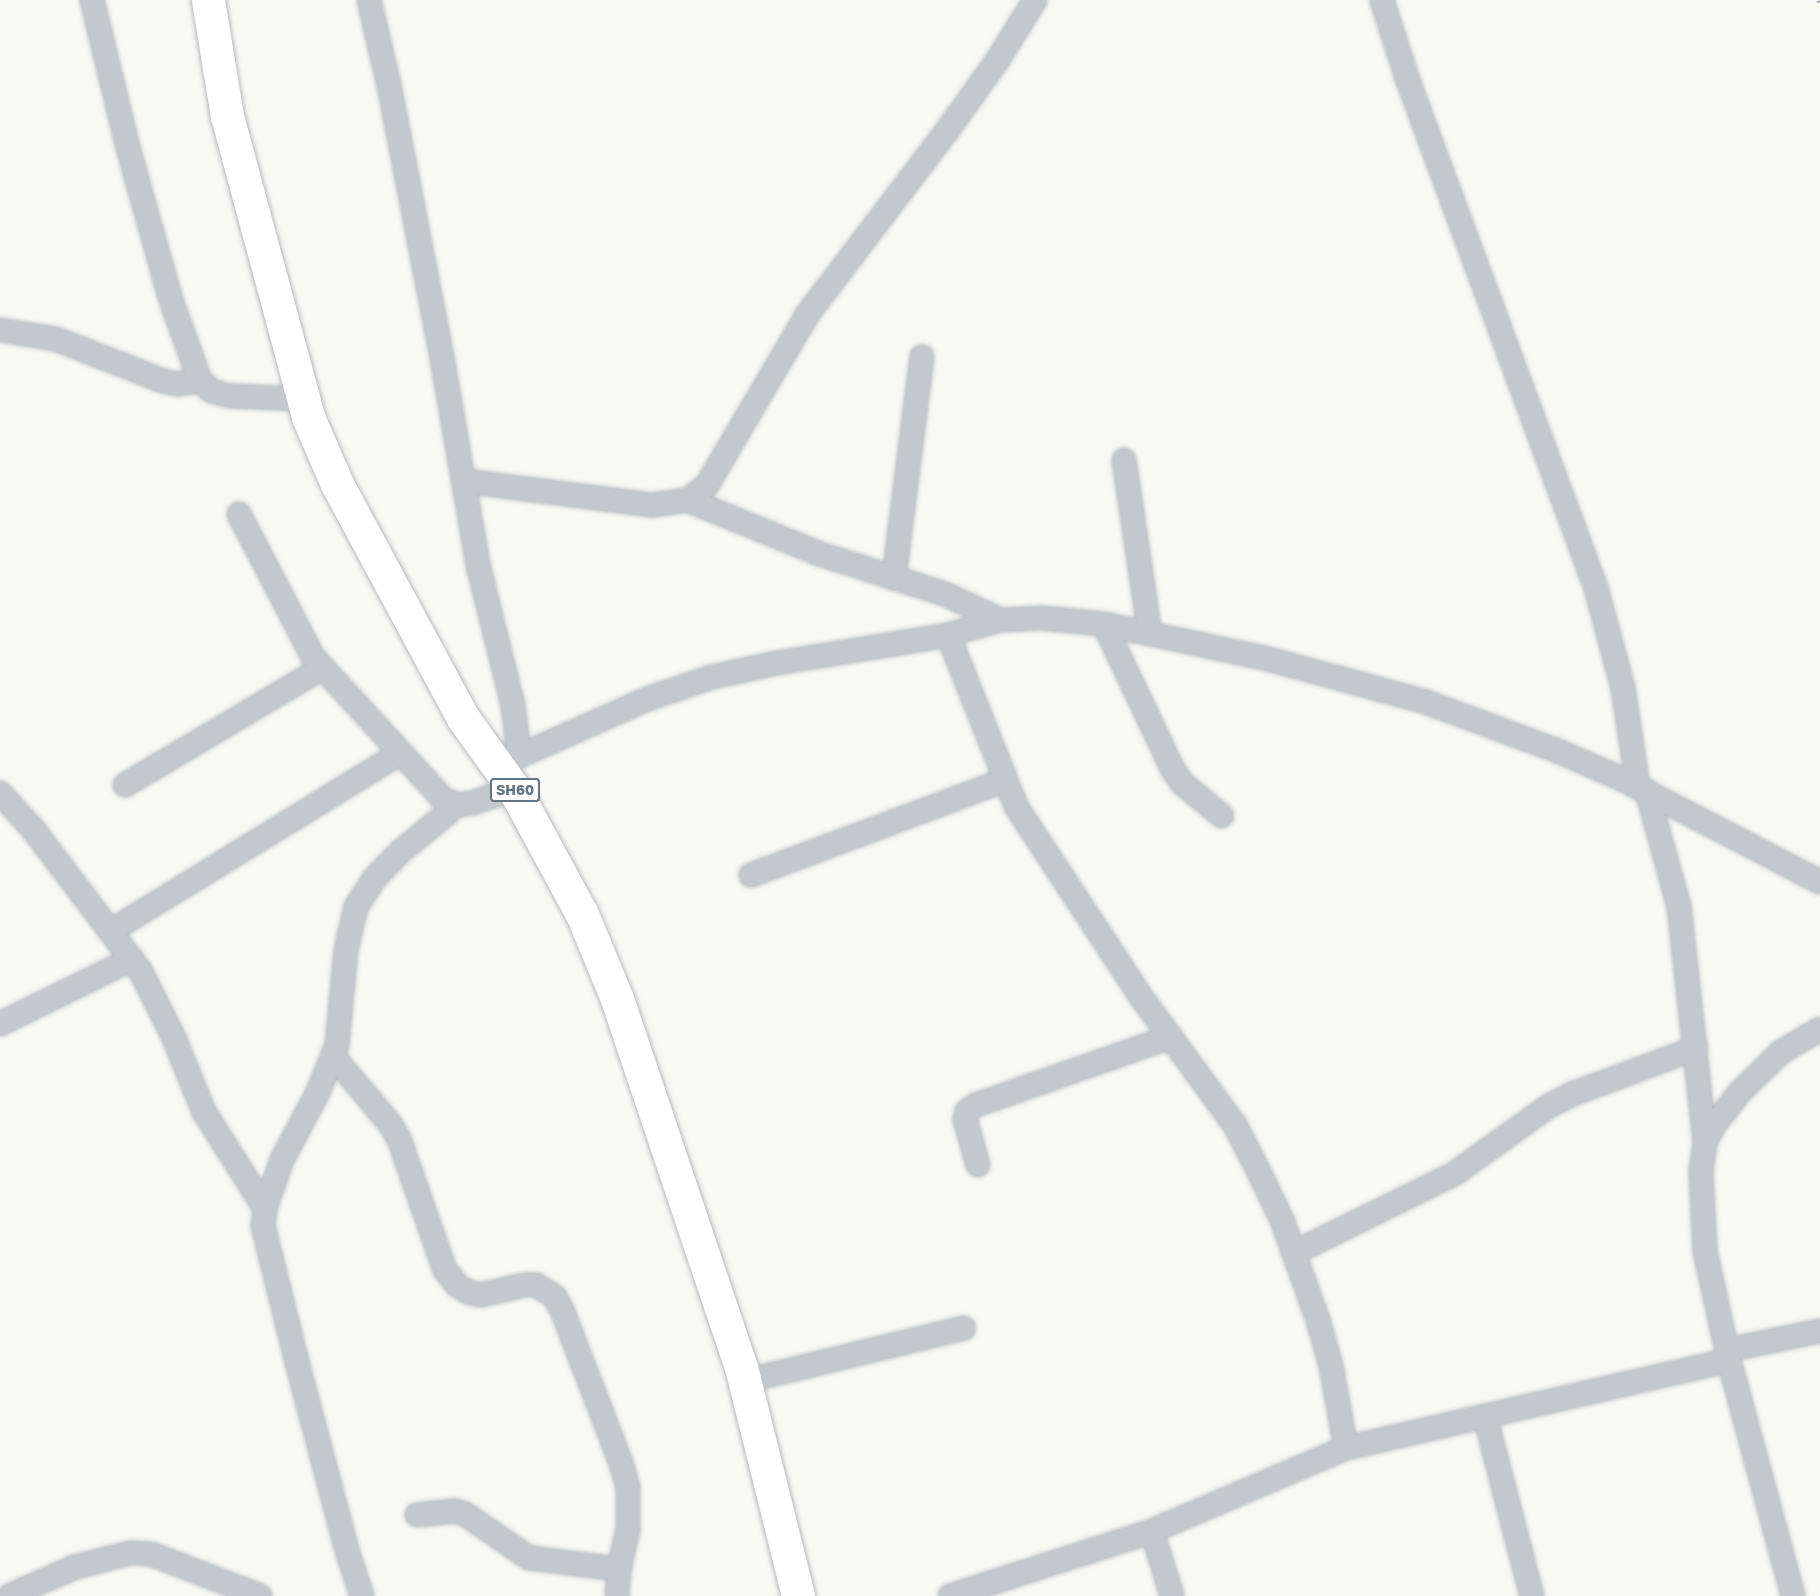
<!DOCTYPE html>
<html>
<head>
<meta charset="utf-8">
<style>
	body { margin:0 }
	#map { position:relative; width:1820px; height:1596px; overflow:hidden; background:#f8f8f5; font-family:"Golos Text",sans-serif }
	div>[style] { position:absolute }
	.roads { filter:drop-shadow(0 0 2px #b6bbbf) drop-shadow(0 0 2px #b6bbbf) }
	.street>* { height:22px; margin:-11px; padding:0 11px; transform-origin:11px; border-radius:11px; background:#c2c8cb }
	.primary>* { height:33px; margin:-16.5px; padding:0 16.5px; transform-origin:16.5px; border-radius:16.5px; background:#fff }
	.rail>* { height:4.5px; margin-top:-2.25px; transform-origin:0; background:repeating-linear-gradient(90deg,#a1a9af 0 9px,transparent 0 13.5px) }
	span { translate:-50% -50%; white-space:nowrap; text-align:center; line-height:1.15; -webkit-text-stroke:6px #fff; paint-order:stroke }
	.shield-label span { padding:2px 4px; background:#fff; border:2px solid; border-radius:4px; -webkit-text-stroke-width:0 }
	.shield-label { font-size:14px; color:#617582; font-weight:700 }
</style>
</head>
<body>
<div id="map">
	<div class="roads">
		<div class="street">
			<div style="left:92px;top:0;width:148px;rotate:76.3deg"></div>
			<div style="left:127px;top:144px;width:159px;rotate:74.3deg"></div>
			<div style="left:170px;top:297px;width:89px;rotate:70.3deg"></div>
			<div style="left:200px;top:381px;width:16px;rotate:40deg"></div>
			<div style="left:212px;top:391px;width:18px;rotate:16deg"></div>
			<div style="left:229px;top:396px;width:74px;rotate:2.3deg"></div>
			<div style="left:369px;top:0;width:87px;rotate:76.8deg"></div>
			<div style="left:389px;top:85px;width:278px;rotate:79deg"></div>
			<div style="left:442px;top:358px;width:214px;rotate:80.1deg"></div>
			<div style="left:479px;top:569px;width:140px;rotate:76deg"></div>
			<div style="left:513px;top:705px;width:50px;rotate:83.2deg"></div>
			<div style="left:1382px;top:0;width:82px;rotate:72.2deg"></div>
			<div style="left:1407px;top:78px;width:544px;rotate:69.67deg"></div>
			<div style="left:1596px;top:588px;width:104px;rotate:74.9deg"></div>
			<div style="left:1623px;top:688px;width:99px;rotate:81.3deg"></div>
			<div style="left:0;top:330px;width:57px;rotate:9.1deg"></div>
			<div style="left:56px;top:339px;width:115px;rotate:21.4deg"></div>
			<div style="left:163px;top:381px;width:15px;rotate:11deg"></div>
			<div style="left:178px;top:384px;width:22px;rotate:-8deg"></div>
			<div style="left:1124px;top:460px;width:176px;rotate:81.5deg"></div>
			<div style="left:464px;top:481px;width:190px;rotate:7.3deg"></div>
			<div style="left:652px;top:505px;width:36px;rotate:-8deg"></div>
			<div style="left:688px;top:500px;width:24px;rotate:-38deg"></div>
			<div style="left:707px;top:485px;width:197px;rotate:-59.5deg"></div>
			<div style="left:807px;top:315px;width:235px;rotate:-52.8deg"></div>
			<div style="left:949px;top:128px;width:82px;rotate:-54.4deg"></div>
			<div style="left:997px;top:61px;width:72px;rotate:-58.1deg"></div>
			<div style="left:688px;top:500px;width:139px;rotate:22.3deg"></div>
			<div style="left:817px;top:553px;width:134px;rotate:17.8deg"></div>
			<div style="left:945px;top:594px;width:61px;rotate:25.3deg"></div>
			<div style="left:239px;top:514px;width:161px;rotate:62.6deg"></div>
			<div style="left:313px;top:657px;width:193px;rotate:47.5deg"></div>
			<div style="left:443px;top:799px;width:15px;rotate:23deg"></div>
			<div style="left:457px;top:805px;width:15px;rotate:-8deg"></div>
			<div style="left:472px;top:803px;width:44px;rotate:-18.4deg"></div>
			<div style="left:894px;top:578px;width:223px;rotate:-82.8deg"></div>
			<div style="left:1104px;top:624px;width:161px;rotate:64.7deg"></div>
			<div style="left:1173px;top:770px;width:17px;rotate:54deg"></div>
			<div style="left:1183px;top:784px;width:50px;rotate:39.4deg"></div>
			<div style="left:948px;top:635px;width:186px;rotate:68.3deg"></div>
			<div style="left:1017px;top:808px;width:222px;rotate:56.7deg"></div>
			<div style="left:1139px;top:994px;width:162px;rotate:53.8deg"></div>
			<div style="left:1235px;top:1125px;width:51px;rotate:62.9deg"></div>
			<div style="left:1258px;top:1170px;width:55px;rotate:64.4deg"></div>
			<div style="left:1282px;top:1220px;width:106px;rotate:70.2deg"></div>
			<div style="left:1318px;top:1320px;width:48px;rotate:74.2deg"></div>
			<div style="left:1331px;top:1366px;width:83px;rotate:79.6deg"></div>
			<div style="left:497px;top:766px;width:167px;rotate:-24deg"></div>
			<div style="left:650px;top:698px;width:65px;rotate:-18.7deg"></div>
			<div style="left:712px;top:677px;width:66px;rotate:-12.2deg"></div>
			<div style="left:777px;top:663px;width:173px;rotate:-9.3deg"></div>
			<div style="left:948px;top:635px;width:54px;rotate:-16.1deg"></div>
			<div style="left:1000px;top:620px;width:42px;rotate:-2.7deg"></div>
			<div style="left:1042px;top:618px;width:62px;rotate:5.5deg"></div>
			<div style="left:1104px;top:624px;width:168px;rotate:12deg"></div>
			<div style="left:1268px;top:659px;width:161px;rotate:15.2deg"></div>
			<div style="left:1423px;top:701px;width:144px;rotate:20.3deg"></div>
			<div style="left:1558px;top:751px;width:72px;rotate:23.7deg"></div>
			<div style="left:1624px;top:780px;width:221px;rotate:27.5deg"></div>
			<div style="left:125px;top:785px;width:229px;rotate:-30.7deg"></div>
			<div style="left:1647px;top:791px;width:119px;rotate:74.5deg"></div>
			<div style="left:1679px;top:906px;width:237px;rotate:83.7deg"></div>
			<div style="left:0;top:793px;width:49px;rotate:47.5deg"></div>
			<div style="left:33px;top:829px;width:179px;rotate:52.9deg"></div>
			<div style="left:141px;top:972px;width:74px;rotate:63.4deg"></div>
			<div style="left:174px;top:1038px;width:80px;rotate:67.9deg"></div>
			<div style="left:204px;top:1112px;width:114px;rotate:57.6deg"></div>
			<div style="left:751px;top:875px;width:271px;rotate:-20.5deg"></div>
			<div style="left:111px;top:931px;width:339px;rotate:-31.6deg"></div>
			<div style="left:0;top:1024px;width:147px;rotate:-26.2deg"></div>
			<div style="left:333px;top:1056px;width:89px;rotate:50deg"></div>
			<div style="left:390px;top:1124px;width:17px;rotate:59deg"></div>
			<div style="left:399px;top:1139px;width:139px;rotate:70.7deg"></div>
			<div style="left:445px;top:1270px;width:19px;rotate:51deg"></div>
			<div style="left:457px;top:1285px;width:13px;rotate:32deg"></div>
			<div style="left:468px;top:1292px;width:13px;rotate:13deg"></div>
			<div style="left:481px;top:1295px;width:44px;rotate:-13.1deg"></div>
			<div style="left:524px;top:1285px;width:12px"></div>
			<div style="left:536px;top:1285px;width:22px;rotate:32deg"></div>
			<div style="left:555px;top:1297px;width:15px;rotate:62deg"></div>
			<div style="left:562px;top:1310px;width:164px;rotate:68.9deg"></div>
			<div style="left:621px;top:1463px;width:25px;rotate:74deg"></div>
			<div style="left:628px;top:1487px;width:42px;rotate:90deg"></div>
			<div style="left:628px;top:1529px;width:41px;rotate:102.7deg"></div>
			<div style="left:619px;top:1569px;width:27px;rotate:94deg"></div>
			<div style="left:978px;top:1165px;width:48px;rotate:-105.8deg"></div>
			<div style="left:965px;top:1119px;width:8px;rotate:-76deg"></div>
			<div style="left:967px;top:1111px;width:11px;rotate:-34deg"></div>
			<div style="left:976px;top:1105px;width:206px;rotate:-19.3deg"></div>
			<div style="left:1294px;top:1253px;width:178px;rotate:-26.3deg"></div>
			<div style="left:1454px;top:1174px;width:117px;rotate:-35.6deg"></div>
			<div style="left:1549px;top:1106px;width:29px;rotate:-27deg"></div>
			<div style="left:1575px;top:1093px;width:129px;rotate:-20.4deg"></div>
			<div style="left:1727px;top:1350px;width:95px;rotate:-11.5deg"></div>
			<div style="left:1729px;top:1360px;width:112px;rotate:-102.4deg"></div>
			<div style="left:1705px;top:1251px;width:80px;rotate:-92.9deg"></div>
			<div style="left:1701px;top:1171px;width:29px;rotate:-82deg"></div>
			<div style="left:1705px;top:1142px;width:21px;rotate:-61deg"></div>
			<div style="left:1715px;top:1124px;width:39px;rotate:-52deg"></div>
			<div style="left:1739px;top:1093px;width:59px;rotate:-44.3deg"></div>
			<div style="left:1781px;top:1052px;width:45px;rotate:-30.5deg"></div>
			<div style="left:745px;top:1381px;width:225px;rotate:-13.6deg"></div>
			<div style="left:1485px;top:1416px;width:186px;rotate:75.4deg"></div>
			<div style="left:417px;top:1515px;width:38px;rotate:-6deg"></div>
			<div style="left:455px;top:1511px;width:10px;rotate:17deg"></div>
			<div style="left:465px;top:1514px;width:78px;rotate:34.5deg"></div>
			<div style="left:529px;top:1558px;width:91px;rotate:7deg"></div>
			<div style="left:1152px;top:1531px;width:68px;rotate:72.9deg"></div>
			<div style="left:9px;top:1596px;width:72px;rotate:-23.7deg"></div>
			<div style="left:75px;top:1567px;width:57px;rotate:-14.3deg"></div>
			<div style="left:130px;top:1553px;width:21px;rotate:3deg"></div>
			<div style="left:151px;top:1554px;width:117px;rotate:21.1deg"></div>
			<div style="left:362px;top:1596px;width:44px;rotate:-108.4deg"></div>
			<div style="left:348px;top:1554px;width:195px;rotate:-104.9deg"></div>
			<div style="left:298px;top:1366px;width:144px;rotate:-104deg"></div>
			<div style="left:263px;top:1226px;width:18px;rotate:-84deg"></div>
			<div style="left:265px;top:1208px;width:51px;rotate:-70.5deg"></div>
			<div style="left:282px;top:1160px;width:77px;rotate:-62.1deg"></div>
			<div style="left:318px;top:1092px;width:51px;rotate:-68deg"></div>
			<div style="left:337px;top:1045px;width:95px;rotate:-84.6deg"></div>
			<div style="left:346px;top:950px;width:44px;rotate:-76.9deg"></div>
			<div style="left:356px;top:907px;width:33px;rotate:-57deg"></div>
			<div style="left:374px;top:879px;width:36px;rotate:-46deg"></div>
			<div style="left:399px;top:853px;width:75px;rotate:-39.6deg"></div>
			<div style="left:950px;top:1596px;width:212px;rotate:-17.8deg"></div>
			<div style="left:1152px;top:1531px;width:211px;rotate:-23.2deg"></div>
			<div style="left:1346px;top:1448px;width:393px;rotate:-12.9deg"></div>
			<div style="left:1729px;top:1360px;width:245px;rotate:74.8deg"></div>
		</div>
		<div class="primary">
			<div style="left:208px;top:0;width:118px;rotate:80.7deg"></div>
			<div style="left:227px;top:116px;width:312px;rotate:74.9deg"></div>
			<div style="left:308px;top:417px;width:73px;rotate:66.6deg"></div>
			<div style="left:337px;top:484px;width:266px;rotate:61.7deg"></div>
			<div style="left:463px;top:718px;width:87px;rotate:54.3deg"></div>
			<div style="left:514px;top:789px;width:142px;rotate:61.5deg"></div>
			<div style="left:582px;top:914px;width:92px;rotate:67.6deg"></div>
			<div style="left:617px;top:999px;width:388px;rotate:71.4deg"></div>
			<div style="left:741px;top:1367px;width:236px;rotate:76deg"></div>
		</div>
	</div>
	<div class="rail">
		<div style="left:1819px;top:0;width:2px;rotate:63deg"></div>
	</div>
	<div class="shield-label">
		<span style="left:515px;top:790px">SH60</span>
	</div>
</div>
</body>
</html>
